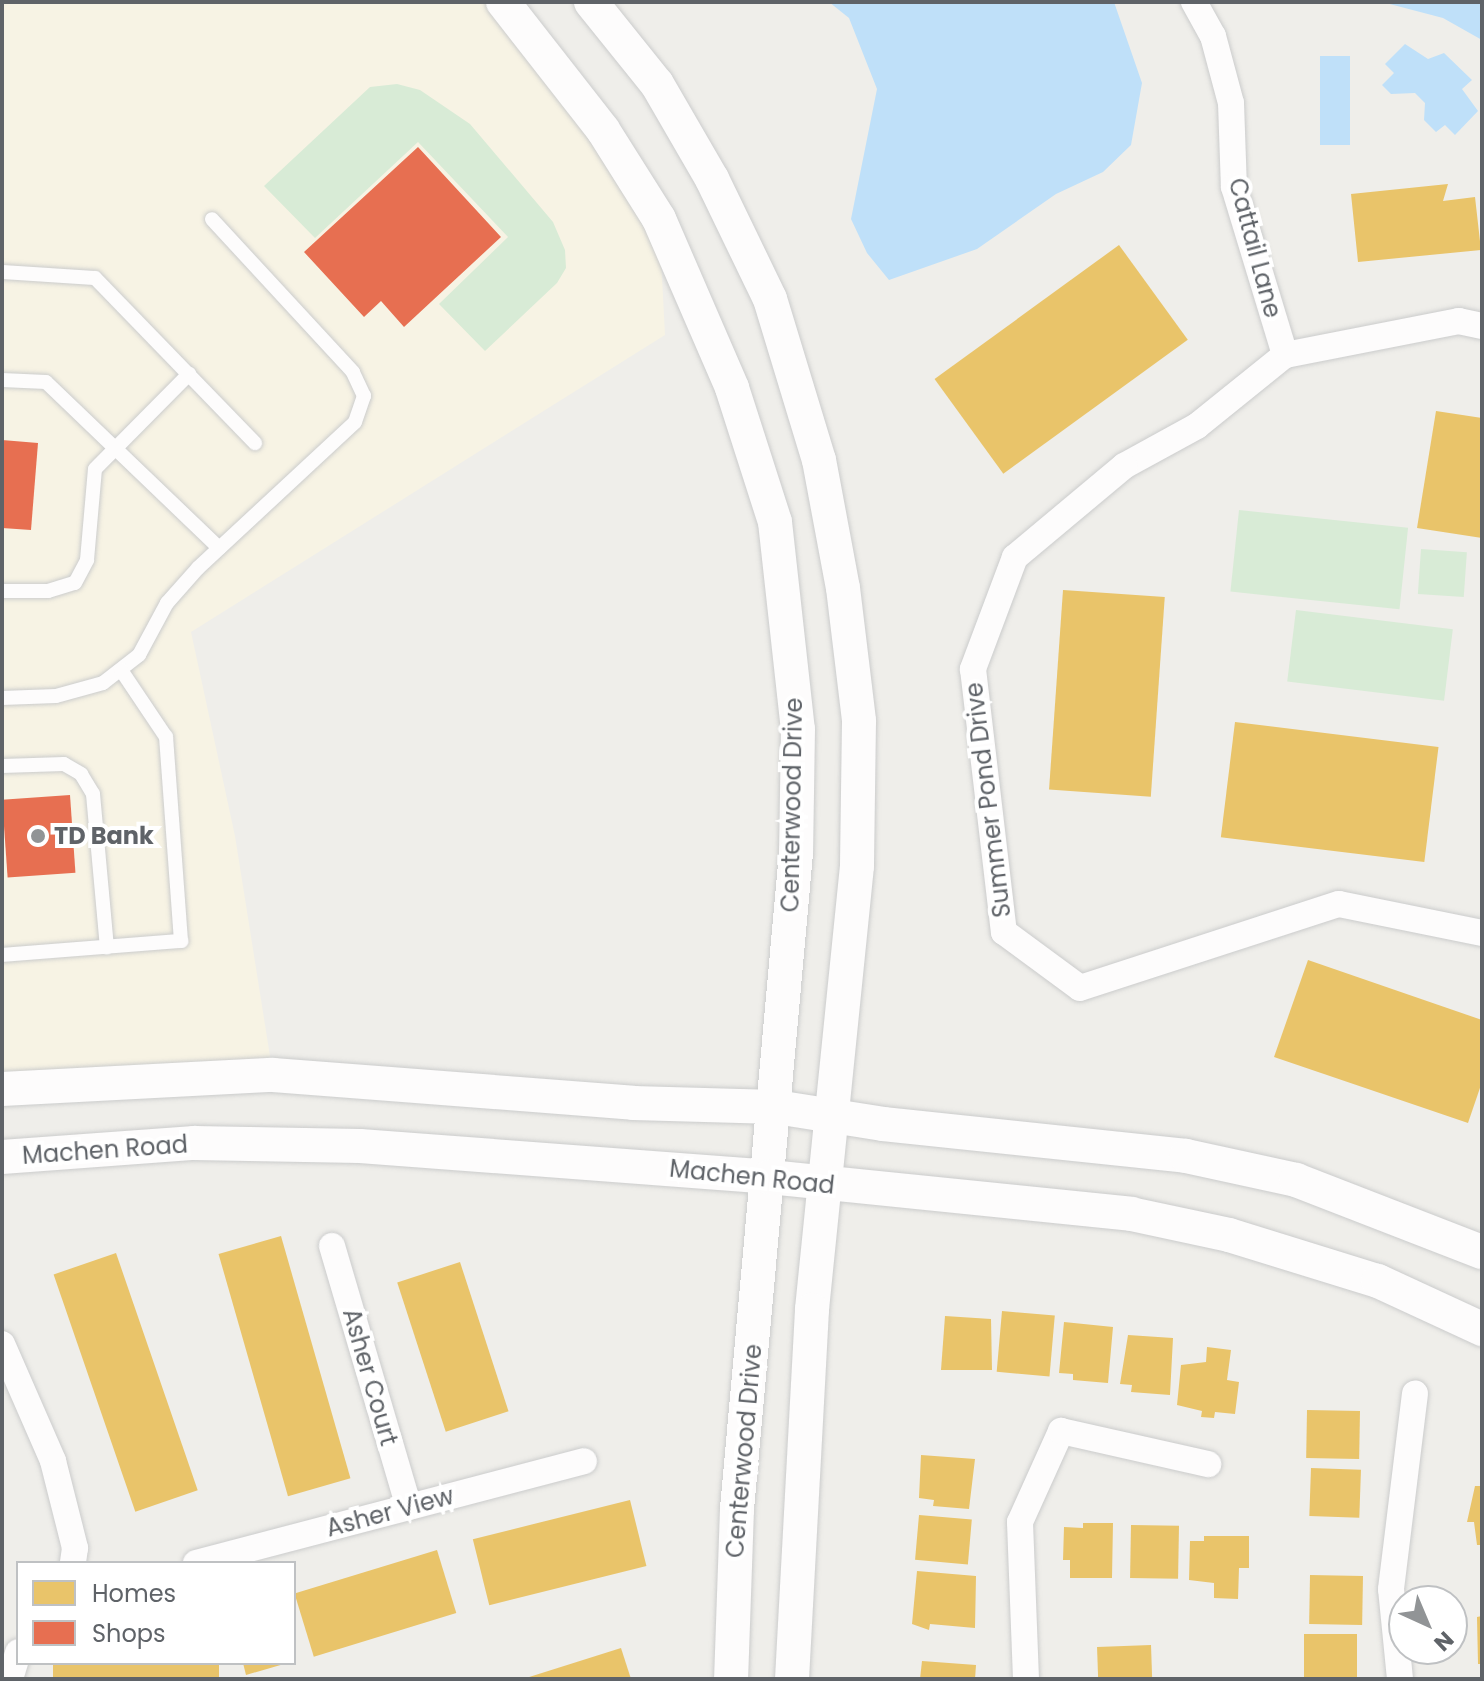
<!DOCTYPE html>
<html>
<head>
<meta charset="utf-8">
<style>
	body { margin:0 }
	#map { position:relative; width:1484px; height:1681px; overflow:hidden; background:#efeeea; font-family:Poppins,sans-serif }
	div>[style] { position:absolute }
	.commercial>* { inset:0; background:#f7f3e4 }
	.green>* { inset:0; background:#d8ebd6; transform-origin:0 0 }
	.water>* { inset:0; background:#bfe0f9; transform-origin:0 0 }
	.homes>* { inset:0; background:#e9c46a; transform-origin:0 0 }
	.shops>* { inset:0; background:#e76f51; transform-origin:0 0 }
	.roads { filter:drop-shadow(0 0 2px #cbcccc) drop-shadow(0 0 2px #cbcccc) }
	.service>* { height:14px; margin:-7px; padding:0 7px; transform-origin:7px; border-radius:7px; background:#fdfcfc }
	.minor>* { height:26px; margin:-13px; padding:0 13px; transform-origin:13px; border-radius:13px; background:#fdfcfc }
	.tertiary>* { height:34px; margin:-17px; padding:0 17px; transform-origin:17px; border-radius:17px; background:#fdfcfc }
	.dots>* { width:22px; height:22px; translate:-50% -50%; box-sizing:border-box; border:4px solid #fff; border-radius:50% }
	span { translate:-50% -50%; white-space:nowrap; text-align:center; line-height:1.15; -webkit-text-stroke:8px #fff; paint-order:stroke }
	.street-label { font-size:24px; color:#5f6368 }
	.poi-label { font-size:24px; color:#5f6368; font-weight:700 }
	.left { translate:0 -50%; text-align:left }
	.frame { position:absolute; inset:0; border:4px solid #5f6368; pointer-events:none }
	.legend { position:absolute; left:16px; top:1561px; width:280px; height:104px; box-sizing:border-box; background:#fff; border:2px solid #bfc1c3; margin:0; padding:10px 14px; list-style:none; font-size:24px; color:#5f6368 }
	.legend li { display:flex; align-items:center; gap:16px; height:40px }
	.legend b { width:40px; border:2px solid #bfc1c3 }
	.north { position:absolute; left:1388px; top:1585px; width:80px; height:80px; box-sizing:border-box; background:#fff; border:2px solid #bfc1c3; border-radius:50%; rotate:136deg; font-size:22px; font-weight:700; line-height:32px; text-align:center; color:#5f6368 }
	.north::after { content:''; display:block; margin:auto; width:28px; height:36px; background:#919496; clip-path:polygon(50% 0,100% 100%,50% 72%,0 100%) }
</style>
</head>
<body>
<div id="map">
	<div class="commercial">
		<div style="clip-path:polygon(2px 2px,503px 2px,659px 219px,665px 335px,191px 632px,235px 836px,273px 1075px,2px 1105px)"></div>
	</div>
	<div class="green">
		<div style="clip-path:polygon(397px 84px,420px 90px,470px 124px,553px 222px,565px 250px,566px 268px,557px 283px,485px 351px,439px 304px,508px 237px,418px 142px,315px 238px,264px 186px,370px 87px)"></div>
		<div style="left:1239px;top:510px;width:170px;height:82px;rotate:6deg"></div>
		<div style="left:1421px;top:549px;width:46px;height:45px;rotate:4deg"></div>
		<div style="left:1296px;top:610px;width:158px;height:72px;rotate:7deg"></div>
	</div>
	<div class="water">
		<div style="clip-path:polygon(829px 2px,1114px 2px,1142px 83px,1131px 145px,1103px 172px,1056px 194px,977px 249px,889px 280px,867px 253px,851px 219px,877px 89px,849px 18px)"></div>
		<div style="clip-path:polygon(1382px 2px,1482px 2px,1482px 40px,1443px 18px)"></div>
		<div style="clip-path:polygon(1405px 44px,1428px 59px,1444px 53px,1472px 80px,1462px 89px,1478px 111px,1455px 135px,1445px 125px,1436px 132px,1424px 120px,1425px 103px,1415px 93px,1391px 94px,1382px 85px,1394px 73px,1385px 64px)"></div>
		<div style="left:1320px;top:56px;width:30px;height:89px"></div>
	</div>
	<div class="homes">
		<div style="clip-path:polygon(1448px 184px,1443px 201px,1475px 197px,1481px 250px,1358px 262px,1351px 194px)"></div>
		<div style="left:1119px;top:245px;width:117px;height:228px;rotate:54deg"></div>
		<div style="clip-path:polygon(1436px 411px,1482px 418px,1482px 538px,1417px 528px)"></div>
		<div style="left:1063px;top:590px;width:102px;height:200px;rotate:4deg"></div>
		<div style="left:1235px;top:722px;width:205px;height:116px;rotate:7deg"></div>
		<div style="clip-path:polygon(1308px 960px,1482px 1020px,1482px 1082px,1468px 1123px,1274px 1057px)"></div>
		<div style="left:281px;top:1236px;width:252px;height:65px;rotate:74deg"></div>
		<div style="left:116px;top:1253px;width:251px;height:66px;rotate:71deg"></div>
		<div style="left:460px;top:1262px;width:157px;height:66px;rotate:72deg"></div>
		<div style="left:1002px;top:1311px;width:53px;height:61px;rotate:5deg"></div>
		<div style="clip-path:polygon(945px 1316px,991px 1319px,992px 1370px,941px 1370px)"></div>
		<div style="clip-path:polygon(1064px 1322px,1113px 1327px,1108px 1383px,1073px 1380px,1073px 1374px,1059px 1373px)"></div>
		<div style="clip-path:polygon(1128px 1335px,1173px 1338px,1170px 1395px,1131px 1392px,1132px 1385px,1120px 1384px)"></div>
		<div style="clip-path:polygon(1207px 1347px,1231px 1350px,1227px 1380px,1239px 1382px,1235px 1414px,1215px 1412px,1214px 1418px,1201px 1417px,1202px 1411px,1177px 1405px,1181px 1365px,1206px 1362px)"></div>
		<div style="left:1307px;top:1410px;width:53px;height:48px;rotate:1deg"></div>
		<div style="clip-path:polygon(921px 1455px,975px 1459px,969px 1509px,933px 1506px,934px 1500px,919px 1498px)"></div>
		<div style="left:1311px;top:1468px;width:50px;height:48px;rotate:2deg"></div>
		<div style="clip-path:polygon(1475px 1486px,1482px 1486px,1482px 1545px,1477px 1545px,1474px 1522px,1467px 1522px)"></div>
		<div style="left:630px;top:1500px;width:68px;height:162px;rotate:76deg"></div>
		<div style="left:919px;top:1515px;width:53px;height:45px;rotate:5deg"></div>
		<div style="clip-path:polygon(1083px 1523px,1113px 1523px,1112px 1578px,1070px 1578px,1070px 1560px,1063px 1560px,1064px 1527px,1083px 1528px)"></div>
		<div style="left:1131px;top:1525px;width:48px;height:53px;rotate:1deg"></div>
		<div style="clip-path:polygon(1204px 1536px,1249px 1536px,1249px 1568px,1239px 1568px,1238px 1599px,1214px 1598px,1214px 1583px,1189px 1580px,1190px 1541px,1204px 1541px)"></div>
		<div style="left:437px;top:1550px;width:66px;height:149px;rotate:73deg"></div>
		<div style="clip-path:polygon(917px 1571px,976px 1576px,975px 1628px,930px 1624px,929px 1630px,912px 1624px)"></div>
		<div style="left:1310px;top:1575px;width:53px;height:49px;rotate:1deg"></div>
		<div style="clip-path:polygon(1482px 1616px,1482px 1664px,1478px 1664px,1477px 1617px)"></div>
		<div style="left:1304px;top:1634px;width:53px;height:45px"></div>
		<div style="left:1151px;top:1645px;width:34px;height:54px;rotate:88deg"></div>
		<div style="clip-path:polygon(621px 1648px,631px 1679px,526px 1679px,526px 1678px)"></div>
		<div style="clip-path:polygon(922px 1661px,976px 1665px,975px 1679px,920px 1679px)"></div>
		<div style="left:53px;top:1663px;width:166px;height:17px"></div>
		<div style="clip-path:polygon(243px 1663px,284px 1663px,284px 1664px,246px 1675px)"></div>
	</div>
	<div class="shops">
		<div style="clip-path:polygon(418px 147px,501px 237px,404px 327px,381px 301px,364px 317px,304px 252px)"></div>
		<div style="clip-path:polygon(2px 440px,38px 443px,31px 530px,2px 528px)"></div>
		<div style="left:70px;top:795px;width:78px;height:68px;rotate:86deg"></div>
	</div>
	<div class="roads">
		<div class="service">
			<div style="left:2px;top:272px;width:93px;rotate:3.7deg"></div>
			<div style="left:95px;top:278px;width:230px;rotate:45.9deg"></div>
			<div style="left:2px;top:380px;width:44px;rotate:2.6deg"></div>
			<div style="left:46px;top:382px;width:240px;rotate:43.8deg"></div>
			<div style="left:2px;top:591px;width:46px"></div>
			<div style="left:48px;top:591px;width:28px;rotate:-17deg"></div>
			<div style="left:75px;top:583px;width:26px;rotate:-62deg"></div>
			<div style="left:87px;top:560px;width:91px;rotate:-85deg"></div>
			<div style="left:95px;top:469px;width:134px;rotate:-45.3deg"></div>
			<div style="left:2px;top:698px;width:54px;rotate:-2.1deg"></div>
			<div style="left:56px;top:696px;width:49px;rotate:-15.5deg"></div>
			<div style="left:103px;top:683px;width:46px;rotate:-37.9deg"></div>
			<div style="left:139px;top:655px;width:59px;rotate:-61.7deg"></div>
			<div style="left:167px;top:603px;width:47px;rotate:-48.5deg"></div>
			<div style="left:198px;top:568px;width:214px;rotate:-42.9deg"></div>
			<div style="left:355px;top:422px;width:28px;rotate:-71deg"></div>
			<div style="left:364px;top:396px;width:26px;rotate:-115deg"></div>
			<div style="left:353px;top:372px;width:208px;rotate:-132.7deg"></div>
			<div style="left:2px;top:766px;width:62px;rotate:-1.8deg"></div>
			<div style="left:64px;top:764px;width:20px;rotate:30deg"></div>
			<div style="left:81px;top:774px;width:23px;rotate:59deg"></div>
			<div style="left:93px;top:794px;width:154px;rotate:84.8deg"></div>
			<div style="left:2px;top:955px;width:180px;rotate:-4.5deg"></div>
			<div style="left:181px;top:941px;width:205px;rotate:-94.2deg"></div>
			<div style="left:166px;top:737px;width:81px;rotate:-123.9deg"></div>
		</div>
		<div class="minor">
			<div style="left:1194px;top:2px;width:39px;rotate:61deg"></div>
			<div style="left:1213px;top:36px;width:69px;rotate:75deg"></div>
			<div style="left:1231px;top:103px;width:84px;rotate:88deg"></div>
			<div style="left:1234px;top:187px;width:176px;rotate:73.1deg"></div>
			<div style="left:1482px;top:326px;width:24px;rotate:-168deg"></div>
			<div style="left:1459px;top:321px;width:177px;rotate:168.9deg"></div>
			<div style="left:1285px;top:355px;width:113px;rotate:141.1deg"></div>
			<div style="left:1197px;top:426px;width:83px;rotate:151.3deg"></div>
			<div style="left:1124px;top:466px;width:142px;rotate:140.1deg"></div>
			<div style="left:1015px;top:557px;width:120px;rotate:110.6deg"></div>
			<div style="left:973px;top:669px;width:265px;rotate:83.3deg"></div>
			<div style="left:1004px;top:932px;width:94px;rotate:36.4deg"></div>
			<div style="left:1080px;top:988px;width:272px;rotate:-18deg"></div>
			<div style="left:1339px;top:904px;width:146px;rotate:11.5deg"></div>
			<div style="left:332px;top:1246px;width:272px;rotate:73.6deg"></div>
			<div style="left:2px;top:1344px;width:128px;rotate:66.4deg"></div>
			<div style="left:53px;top:1461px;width:90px;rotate:75.8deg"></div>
			<div style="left:75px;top:1548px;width:15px;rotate:98deg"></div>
			<div style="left:196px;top:1563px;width:401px;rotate:-14.7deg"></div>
			<div style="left:10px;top:1679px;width:28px;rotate:-73deg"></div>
			<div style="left:1026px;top:1679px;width:157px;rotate:-92.2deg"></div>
			<div style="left:1020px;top:1522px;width:100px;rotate:-65.7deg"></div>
			<div style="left:1061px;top:1431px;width:151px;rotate:12.7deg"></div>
			<div style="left:1400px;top:1679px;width:90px;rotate:-95.7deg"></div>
			<div style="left:1391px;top:1589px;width:197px;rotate:-83deg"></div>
		</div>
		<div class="tertiary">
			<div style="left:503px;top:2px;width:162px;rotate:52deg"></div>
			<div style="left:603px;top:130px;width:105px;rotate:57.8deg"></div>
			<div style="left:659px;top:219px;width:184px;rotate:66.6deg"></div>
			<div style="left:732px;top:388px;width:141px;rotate:72.2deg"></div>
			<div style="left:775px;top:522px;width:208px;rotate:83.7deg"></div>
			<div style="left:798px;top:729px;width:124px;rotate:90.9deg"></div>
			<div style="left:796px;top:853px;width:659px;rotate:95.14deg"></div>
			<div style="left:737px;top:1509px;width:170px;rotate:92deg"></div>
			<div style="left:591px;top:2px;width:105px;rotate:51.2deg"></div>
			<div style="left:657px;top:84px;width:110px;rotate:59.9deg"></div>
			<div style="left:712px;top:179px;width:133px;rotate:64.2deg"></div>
			<div style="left:770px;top:299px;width:168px;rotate:73.1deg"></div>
			<div style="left:819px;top:460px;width:130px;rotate:79.4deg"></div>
			<div style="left:843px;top:588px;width:134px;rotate:83.1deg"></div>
			<div style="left:859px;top:721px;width:145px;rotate:90.8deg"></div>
			<div style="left:857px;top:866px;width:446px;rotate:95.8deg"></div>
			<div style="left:812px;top:1310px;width:370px;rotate:93.1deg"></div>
			<div style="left:2px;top:1089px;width:271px;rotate:-3deg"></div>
			<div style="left:273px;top:1075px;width:361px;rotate:4.4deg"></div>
			<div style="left:633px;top:1103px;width:143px;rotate:1.6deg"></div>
			<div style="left:776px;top:1107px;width:108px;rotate:9deg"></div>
			<div style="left:883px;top:1124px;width:305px;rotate:6deg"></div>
			<div style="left:1186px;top:1156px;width:113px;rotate:12.3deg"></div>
			<div style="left:1296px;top:1180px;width:199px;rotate:21.2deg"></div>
			<div style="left:2px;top:1157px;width:193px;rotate:-4.2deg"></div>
			<div style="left:194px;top:1143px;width:166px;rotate:1deg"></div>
			<div style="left:360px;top:1146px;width:410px;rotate:4.3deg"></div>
			<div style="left:769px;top:1177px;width:364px;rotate:5.8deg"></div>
			<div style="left:1131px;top:1214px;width:100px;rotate:12.1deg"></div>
			<div style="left:1229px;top:1235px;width:156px;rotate:17.2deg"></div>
			<div style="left:1378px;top:1281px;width:115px;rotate:24.8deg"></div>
		</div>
	</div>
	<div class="dots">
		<div style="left:38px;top:836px;background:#919496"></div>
	</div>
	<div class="street-label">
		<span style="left:1255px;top:248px;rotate:75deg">Cattail Lane</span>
		<span style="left:988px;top:800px;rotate:-97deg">Summer Pond Drive</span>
		<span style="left:792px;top:805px;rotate:-89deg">Centerwood Drive</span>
		<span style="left:105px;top:1150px;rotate:-4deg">Machen Road</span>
		<span style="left:752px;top:1177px;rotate:6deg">Machen Road</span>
		<span style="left:370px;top:1377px;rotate:74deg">Asher Court</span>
		<span style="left:744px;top:1451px;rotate:-85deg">Centerwood Drive</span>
		<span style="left:390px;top:1512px;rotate:-15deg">Asher View</span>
	</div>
	<div class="poi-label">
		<span class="left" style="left:54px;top:836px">TD Bank</span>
	</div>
	<div class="frame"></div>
	<ul class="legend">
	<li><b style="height:22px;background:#e9c46a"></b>Homes</li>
	<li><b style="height:22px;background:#e76f51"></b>Shops</li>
	</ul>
	<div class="north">N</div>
</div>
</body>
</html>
